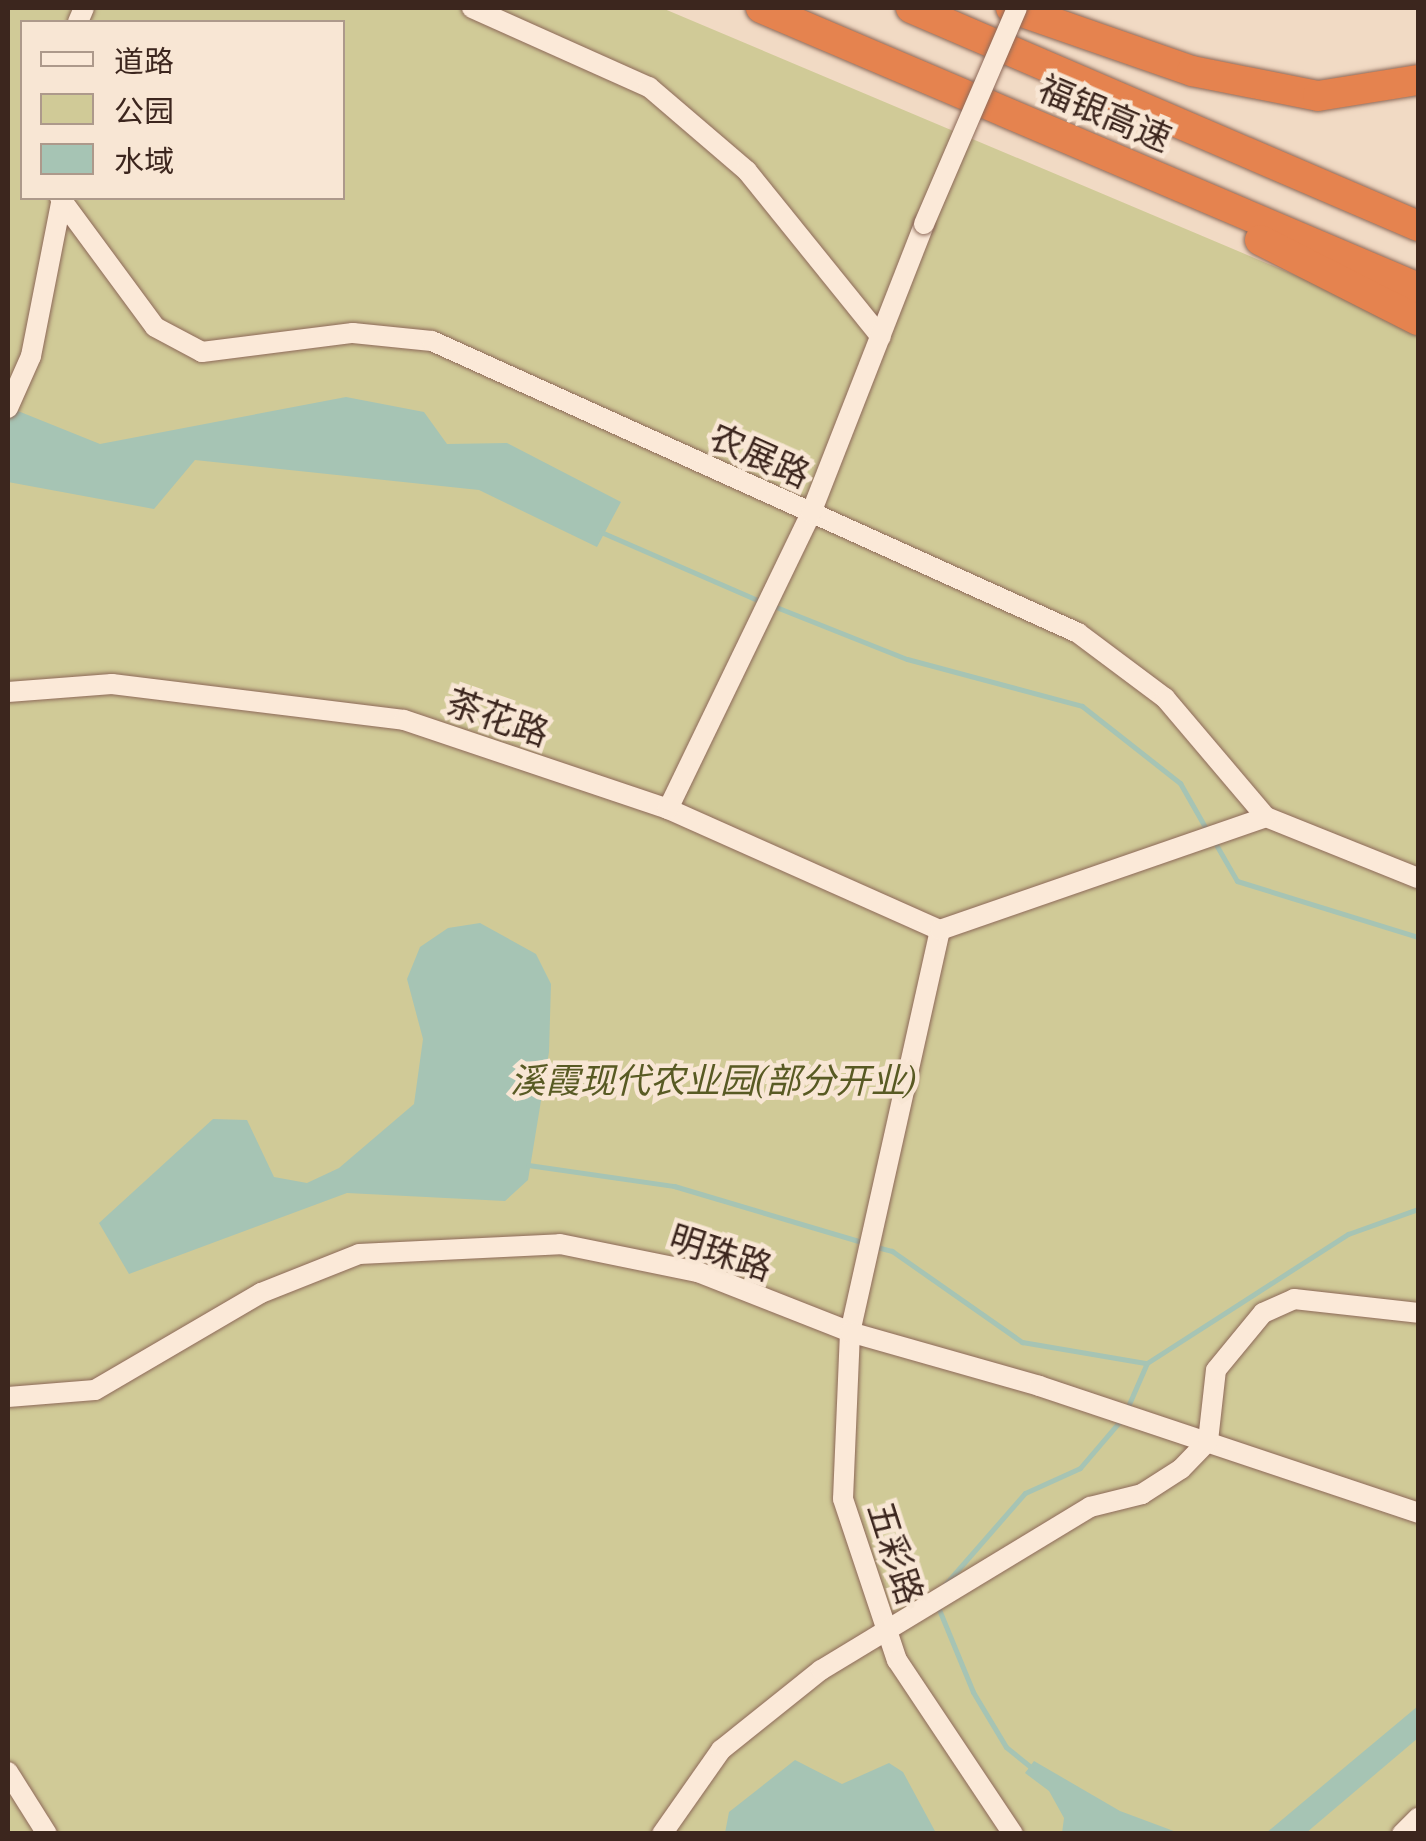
<!DOCTYPE html>
<html>
<head>
<meta charset="utf-8">
<style>
	body { margin:0 }
	#map { position:relative; width:1426px; height:1841px; overflow:hidden; background:#f1dac4; font-family:"IBM Plex Serif","Noto Sans SC",serif }
	div>[style] { position:absolute }
	[style*='--x'] { left:calc(var(--x)*1px); top:calc(var(--y)*1px); width:calc(var(--w)*1px); rotate:calc(var(--a)*1deg) }
	.green>* { inset:0; background:#d0ca97 }
	.water>* { inset:0; background:#a6c4b4 }
	.stream>* { height:5px; margin:-2.5px; padding:0 2.5px; transform-origin:2.5px; border-radius:2.5px; background:#a6c4b4 }
	.roads { filter:drop-shadow(0 0 2px #8d6959) drop-shadow(0 0 2px #8d6959) }
	.minor>* { height:20px; margin:-10px; padding:0 10px; transform-origin:10px; border-radius:10px; background:#fbe9d8 }
	.highway>* { height:30px; margin:-15px; padding:0 15px; transform-origin:15px; border-radius:15px; background:#e5834f }
	.bridges { filter:drop-shadow(0 0 2px #8d6959) drop-shadow(0 0 2px #8d6959) }
	.minor-bridge>* { height:20px; margin:-10px; padding:0 10px; transform-origin:10px; border-radius:10px; background:#fbe9d8 }
	span { translate:-50% -50%; white-space:nowrap; text-align:center; line-height:1.15; -webkit-text-stroke:9px #f8e6d4; paint-order:stroke }
	.street-label { font-size:35px; color:#3c261e }
	.park-label { font-size:35px; color:#585a23; font-style:italic }
	.frame { position:absolute; inset:0; border:10px solid #3c261e; pointer-events:none }
	.legend { position:absolute; left:20px; top:20px; width:325px; height:180px; box-sizing:border-box; background:#f8e6d4; border:2px solid #ad998b; margin:0; padding:12px 18px; list-style:none; font-size:30px; color:#3c261e }
	.legend li { display:flex; align-items:center; gap:20px; height:50px }
	.legend b { width:50px; border:2px solid #ad998b }
</style>
</head>
<body>
<div id="map">
	<div class="green">
		<i style="clip-path:polygon(evenodd,8px 8px,662px 8px,1418px 327px,1418px 1833px,8px 1834px,8px 8px,22px 22px,342px 22px,342px 198px,22px 198px,22px 22px)"></i>
	</div>
	<div class="water">
		<i style="clip-path:polygon(346px 397px,424px 412px,447px 444px,507px 443px,621px 502px,597px 547px,479px 490px,195px 460px,154px 509px,8px 482px,8px 407px,100px 444px)"></i>
		<i style="clip-path:polygon(480px 923px,536px 954px,551px 984px,549px 1052px,528px 1180px,505px 1201px,347px 1193px,129px 1274px,99px 1223px,213px 1119px,247px 1120px,274px 1177px,307px 1183px,339px 1168px,414px 1104px,423px 1039px,407px 979px,420px 947px,448px 928px)"></i>
		<i style="clip-path:polygon(1418px 1706px,1418px 1738px,1306px 1833px,1266px 1833px)"></i>
		<i style="clip-path:polygon(795px 1760px,842px 1784px,889px 1763px,903px 1772px,936px 1833px,725px 1833px,729px 1812px)"></i>
		<i style="clip-path:polygon(1034px 1761px,1120px 1811px,1179px 1833px,1062px 1833px,1064px 1818px,1049px 1791px,1025px 1773px)"></i>
	</div>
	<div class="stream">
		<i style="--x:601;--y:532;--w:173;--a:23.5"></i>
		<i style="--x:771;--y:605;--w:146;--a:21.7"></i>
		<i style="--x:907;--y:659;--w:181;--a:15"></i>
		<i style="--x:1082;--y:706;--w:125;--a:38.2"></i>
		<i style="--x:1180;--y:783;--w:56;--a:60.3"></i>
		<i style="--x:1214;--y:841;--w:46;--a:60.1"></i>
		<i style="--x:1237;--y:881;--w:189;--a:17.2"></i>
		<i style="--x:528;--y:1165;--w:148;--a:8.2"></i>
		<i style="--x:674;--y:1186;--w:196;--a:16.6"></i>
		<i style="--x:873;--y:1246;--w:20;--a:15"></i>
		<i style="--x:892;--y:1251;--w:159;--a:35"></i>
		<i style="--x:1022;--y:1342;--w:125;--a:9.7"></i>
		<i style="--x:1126;--y:1411;--w:52;--a:-66.4"></i>
		<i style="--x:1147;--y:1363;--w:239;--a:-32.7"></i>
		<i style="--x:1348;--y:1234;--w:74;--a:-19.7"></i>
		<i style="--x:942;--y:1588;--w:126;--a:-48.9"></i>
		<i style="--x:1025;--y:1493;--w:60;--a:-24.4"></i>
		<i style="--x:1080;--y:1468;--w:62;--a:-49.6"></i>
		<i style="--x:938;--y:1607;--w:92;--a:67.6"></i>
		<i style="--x:973;--y:1692;--w:64;--a:59"></i>
		<i style="--x:1006;--y:1747;--w:33;--a:39"></i>
	</div>
	<div class="roads">
		<div class="minor">
			<i style="--x:472;--y:8;--w:194;--a:24.1"></i>
			<i style="--x:649;--y:87;--w:129;--a:40.6"></i>
			<i style="--x:747;--y:171;--w:213;--a:51.1"></i>
			<i style="--x:78;--y:22;--w:15;--a:-67"></i>
			<i style="--x:60;--y:198;--w:160;--a:53.6"></i>
			<i style="--x:155;--y:327;--w:53;--a:28"></i>
			<i style="--x:202;--y:352;--w:152;--a:-7.2"></i>
			<i style="--x:353;--y:333;--w:79;--a:5.8"></i>
			<i style="--x:432;--y:341;--w:709;--a:24.32"></i>
			<i style="--x:1078;--y:633;--w:109;--a:36.8"></i>
			<i style="--x:1165;--y:698;--w:156;--a:49.7"></i>
			<i style="--x:1266;--y:817;--w:164;--a:21.9"></i>
			<i style="--x:8;--y:408;--w:57;--a:-66.1"></i>
			<i style="--x:31;--y:356;--w:156;--a:-78.9"></i>
			<i style="--x:8;--y:692;--w:104;--a:-4.4"></i>
			<i style="--x:112;--y:684;--w:294;--a:7"></i>
			<i style="--x:404;--y:720;--w:279;--a:18.6"></i>
			<i style="--x:668;--y:809;--w:298;--a:24"></i>
			<i style="--x:668;--y:809;--w:329;--a:-64.2"></i>
			<i style="--x:811;--y:513;--w:310;--a:-68.6"></i>
			<i style="--x:940;--y:930;--w:412;--a:102.6"></i>
			<i style="--x:850;--y:1332;--w:167;--a:92.4"></i>
			<i style="--x:843;--y:1499;--w:170;--a:71.5"></i>
			<i style="--x:897;--y:1660;--w:209;--a:56.3"></i>
			<i style="--x:940;--y:930;--w:345;--a:-19.1"></i>
			<i style="--x:8;--y:1397;--w:87;--a:-4.6"></i>
			<i style="--x:95;--y:1390;--w:192;--a:-30.3"></i>
			<i style="--x:261;--y:1293;--w:105;--a:-21.7"></i>
			<i style="--x:359;--y:1254;--w:201;--a:-2.8"></i>
			<i style="--x:560;--y:1244;--w:141;--a:11.5"></i>
			<i style="--x:698;--y:1272;--w:163;--a:21.5"></i>
			<i style="--x:850;--y:1332;--w:197;--a:15.9"></i>
			<i style="--x:1039;--y:1386;--w:400;--a:18.5"></i>
			<i style="--x:8;--y:1772;--w:73;--a:57.8"></i>
			<i style="--x:662;--y:1834;--w:103;--a:-54.9"></i>
			<i style="--x:721;--y:1750;--w:128;--a:-38.7"></i>
			<i style="--x:821;--y:1670;--w:315;--a:-31.2"></i>
			<i style="--x:1090;--y:1507;--w:54;--a:-14"></i>
			<i style="--x:1142;--y:1494;--w:46;--a:-32.7"></i>
			<i style="--x:1181;--y:1469;--w:39;--a:-46"></i>
			<i style="--x:1208;--y:1441;--w:71;--a:-83.6"></i>
			<i style="--x:1216;--y:1370;--w:74;--a:-50.5"></i>
			<i style="--x:1263;--y:1313;--w:34;--a:-24"></i>
			<i style="--x:1294;--y:1299;--w:125;--a:6.4"></i>
			<i style="--x:1402;--y:1834;--w:23;--a:-45"></i>
		</div>
		<div class="highway">
			<i style="--x:761;--y:8;--w:714;--a:23.08"></i>
			<i style="--x:911;--y:8;--w:552;--a:23.27"></i>
			<i style="--x:1011;--y:8;--w:192;--a:19.2"></i>
			<i style="--x:1192;--y:71;--w:128;--a:11.2"></i>
			<i style="--x:1318;--y:96;--w:101;--a:-9.1"></i>
			<i style="--x:1260;--y:240;--w:177;--a:26.9"></i>
		</div>
	</div>
	<div class="bridges">
		<div class="minor-bridge">
			<i style="--x:924;--y:224;--w:235;--a:-66.7"></i>
		</div>
	</div>
	<div class="street-label">
		<span style="left:1105px;top:113px;rotate:23deg">福银高速</span>
		<span style="left:760px;top:455px;rotate:24deg">农展路</span>
		<span style="left:498px;top:717px;rotate:19deg">茶花路</span>
		<span style="left:721px;top:1252px;rotate:18deg">明珠路</span>
		<span style="left:896px;top:1553px;rotate:72deg">五彩路</span>
	</div>
	<div class="park-label">
		<span style="left:713px;top:1080px">溪霞现代农业园(部分开业)</span>
	</div>
	<div class="frame"></div>
	<ul class="legend">
	<li><b style="height:12px;background:#fbe9d8"></b>道路</li>
	<li><b style="height:28px;background:#d0ca97"></b>公园</li>
	<li><b style="height:28px;background:#a6c4b4"></b>水域</li>
	</ul>
</div>
</body>
</html>
